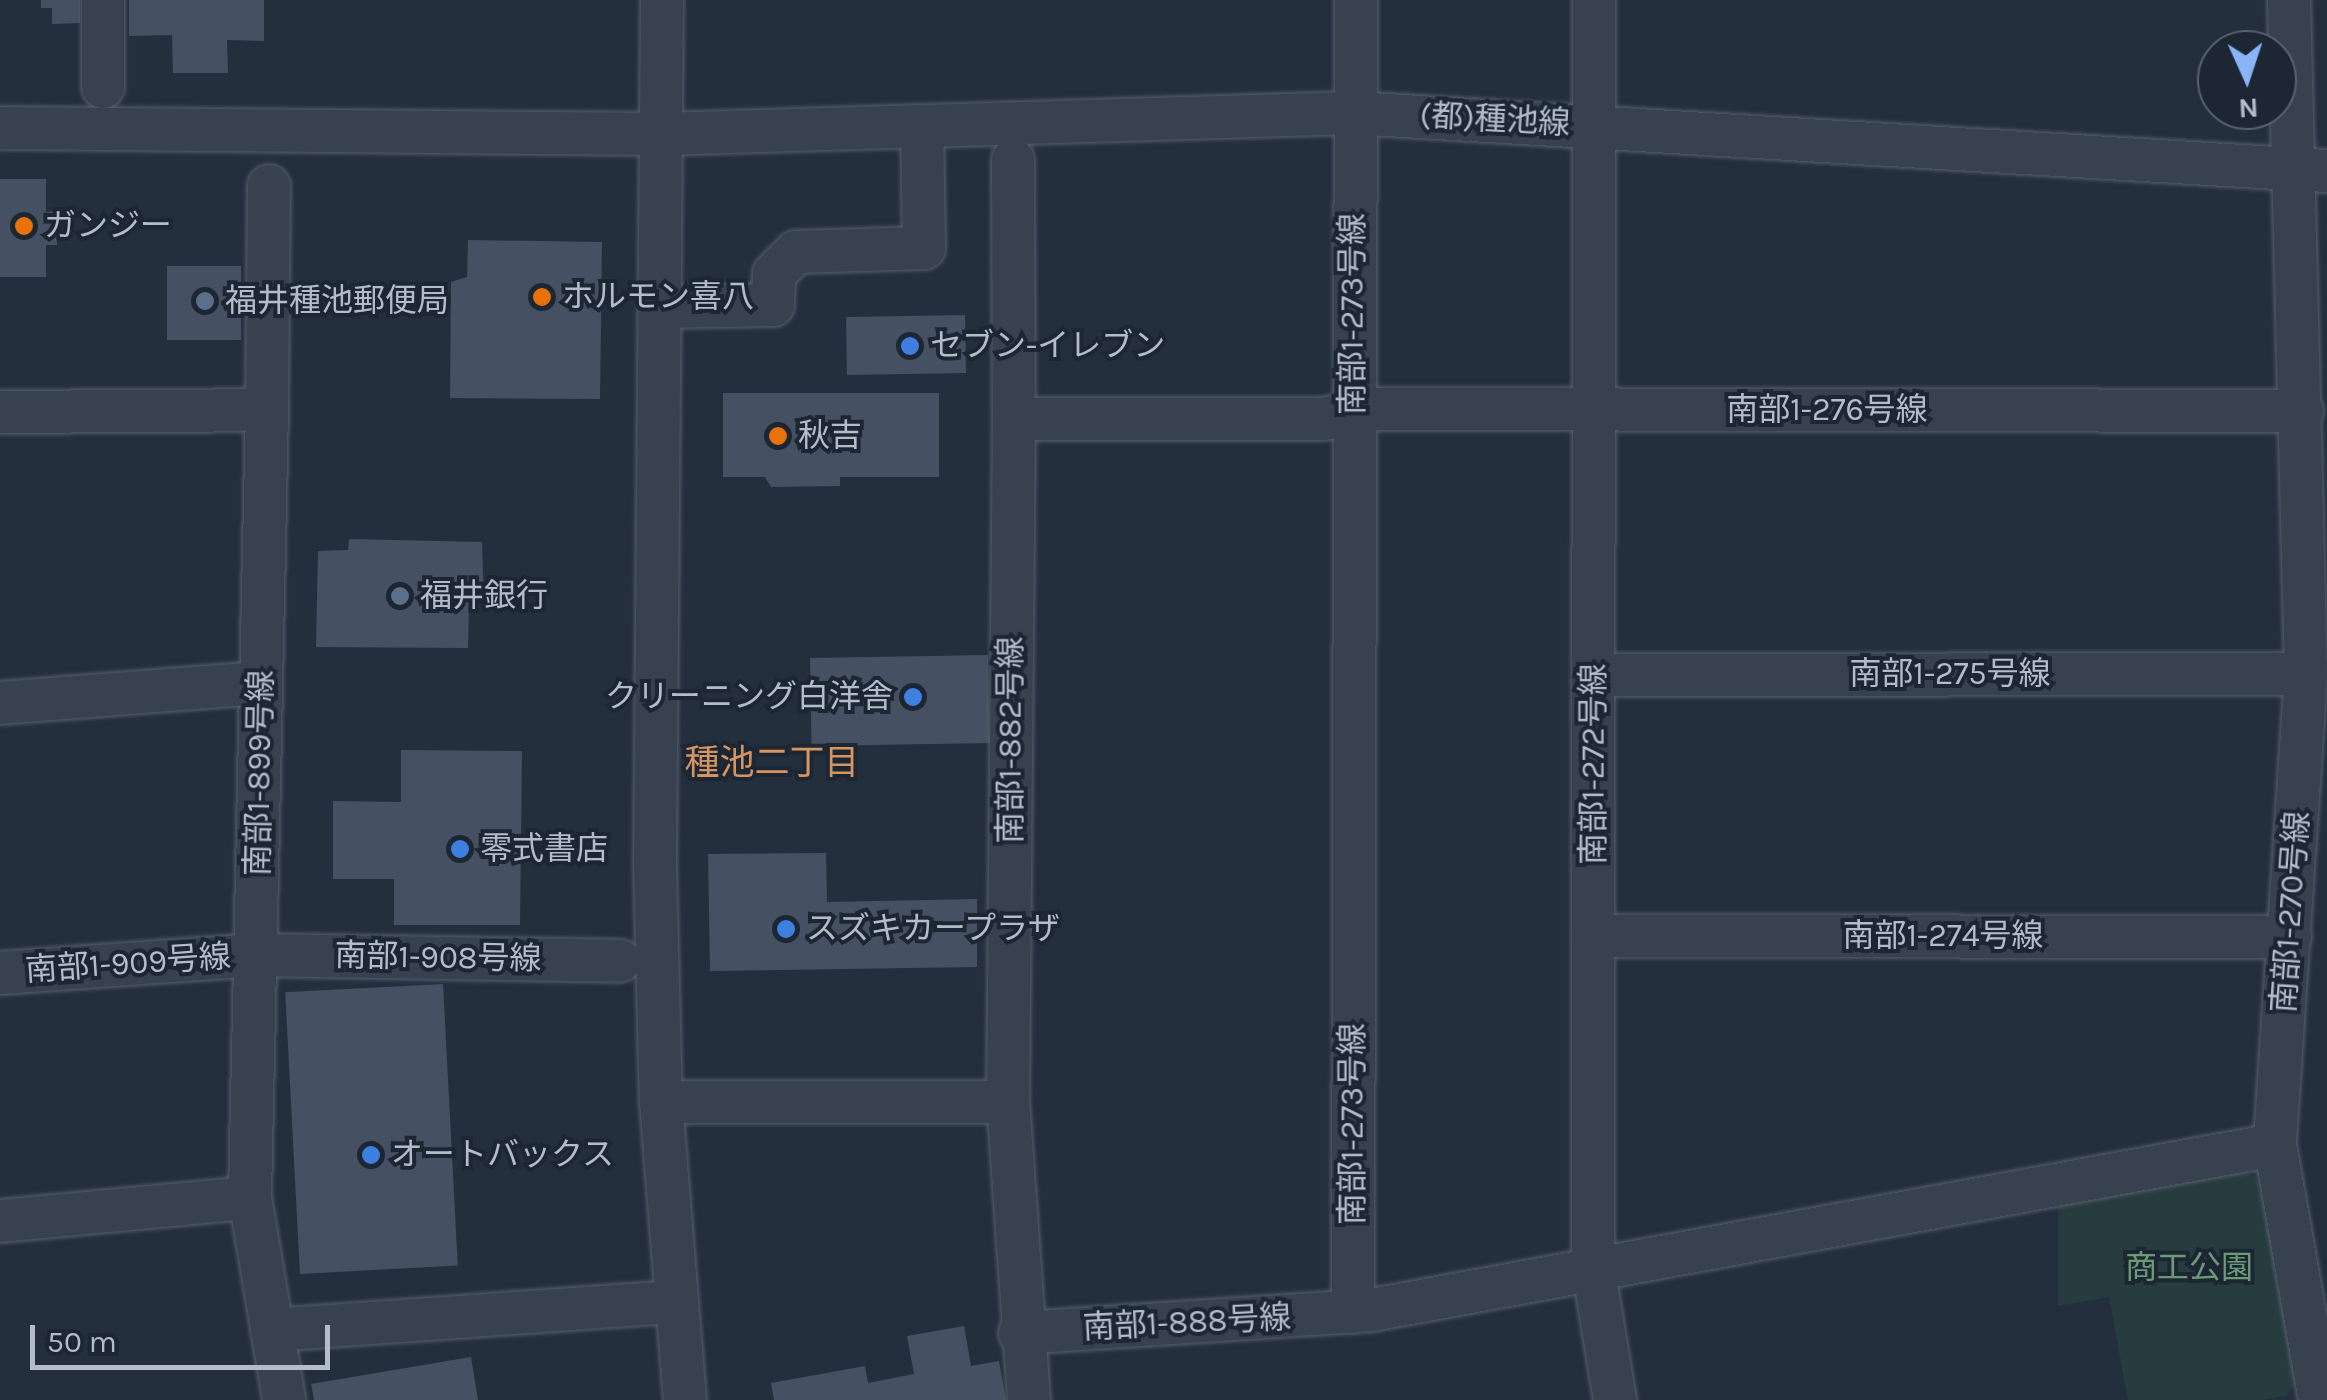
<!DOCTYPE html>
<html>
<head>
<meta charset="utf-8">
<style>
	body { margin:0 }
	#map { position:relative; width:2327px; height:1400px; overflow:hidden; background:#242f3e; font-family:Karla,"Noto Sans JP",sans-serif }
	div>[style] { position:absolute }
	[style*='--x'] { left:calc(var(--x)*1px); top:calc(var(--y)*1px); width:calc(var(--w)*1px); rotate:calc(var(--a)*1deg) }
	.green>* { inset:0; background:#263c3f }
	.building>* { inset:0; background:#455162; transform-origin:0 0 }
	.roads { filter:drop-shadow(0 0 2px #565f6c) drop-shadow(0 0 2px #565f6c) }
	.minor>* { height:42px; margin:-21px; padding:0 21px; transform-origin:21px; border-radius:21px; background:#38414e }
	.dots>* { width:28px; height:28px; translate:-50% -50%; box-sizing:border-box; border:5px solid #1d2633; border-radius:50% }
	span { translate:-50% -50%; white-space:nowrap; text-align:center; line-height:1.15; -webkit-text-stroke:8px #1d2633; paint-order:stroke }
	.street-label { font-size:32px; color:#b4bcc9 }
	.poi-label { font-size:32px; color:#b4bcc9 }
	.left { translate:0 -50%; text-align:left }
	.right { translate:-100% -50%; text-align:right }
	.park-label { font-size:32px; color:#6b9a76 }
	.neighbourhood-label { font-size:35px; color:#d59563 }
	.north { position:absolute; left:2197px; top:30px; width:100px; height:100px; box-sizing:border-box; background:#1d2633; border:2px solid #59626f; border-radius:50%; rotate:177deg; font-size:28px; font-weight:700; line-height:40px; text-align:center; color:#b4bcc9 }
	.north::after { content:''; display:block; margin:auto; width:35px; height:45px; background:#8ab4f8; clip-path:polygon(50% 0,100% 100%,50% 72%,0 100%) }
	.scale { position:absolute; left:30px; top:1325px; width:300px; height:45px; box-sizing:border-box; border:5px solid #b4bcc9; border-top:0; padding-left:12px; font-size:30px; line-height:35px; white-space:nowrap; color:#b4bcc9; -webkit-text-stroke:8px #1d2633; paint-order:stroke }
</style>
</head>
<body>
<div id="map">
	<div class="green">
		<i style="clip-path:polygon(2247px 1172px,2260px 1180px,2296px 1382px,2286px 1396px,2261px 1400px,2128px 1400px,2109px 1297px,2058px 1306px,2058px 1202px)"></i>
	</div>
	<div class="building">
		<i style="clip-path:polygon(41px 0,80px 0,80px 23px,52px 24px,52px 8px,41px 8px)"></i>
		<i style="clip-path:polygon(129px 0,264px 0,264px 41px,227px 40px,228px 73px,173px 73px,172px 35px,129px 36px)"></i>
		<i style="clip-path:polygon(0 179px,46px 179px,46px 212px,57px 211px,57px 245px,46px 245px,46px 277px,0 277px)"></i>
		<i style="clip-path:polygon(468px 240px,602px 242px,600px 399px,450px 398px,451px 282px,467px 277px)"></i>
		<i style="left:167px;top:266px;width:74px;height:74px"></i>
		<i style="left:965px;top:315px;width:58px;height:119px;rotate:89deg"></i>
		<i style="clip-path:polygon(723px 393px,939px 393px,939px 477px,840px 477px,840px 486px,771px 487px,765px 477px,723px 477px)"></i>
		<i style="clip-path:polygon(349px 539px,482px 542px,484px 601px,469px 603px,468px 648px,316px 647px,318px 551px,348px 550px)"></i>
		<i style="left:988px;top:655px;width:88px;height:178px;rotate:89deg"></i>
		<i style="clip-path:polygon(401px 750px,522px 751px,520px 925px,394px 925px,394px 879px,333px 879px,333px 801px,401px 802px)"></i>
		<i style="clip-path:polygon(826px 853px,827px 902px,977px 899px,977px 967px,710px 971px,708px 854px)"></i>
		<i style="left:443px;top:984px;width:282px;height:158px;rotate:87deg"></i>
		<i style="clip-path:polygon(964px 1326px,971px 1366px,999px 1361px,1006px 1400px,774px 1400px,771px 1383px,865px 1366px,868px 1383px,914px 1374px,907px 1336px)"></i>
		<i style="clip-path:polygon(471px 1357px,478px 1400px,314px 1400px,311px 1384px)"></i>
	</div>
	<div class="roads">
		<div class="minor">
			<i style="--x:662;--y:0;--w:863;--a:90.46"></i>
			<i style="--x:655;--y:863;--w:239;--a:88.6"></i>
			<i style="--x:661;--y:1102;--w:299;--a:85.4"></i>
			<i style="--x:1594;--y:0;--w:1267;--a:90.05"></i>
			<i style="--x:1593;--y:1267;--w:135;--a:80.6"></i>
			<i style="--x:2289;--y:0;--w:674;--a:88.56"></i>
			<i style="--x:2306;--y:674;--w:472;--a:93.8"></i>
			<i style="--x:2275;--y:1145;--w:259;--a:80"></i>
			<i style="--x:103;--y:87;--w:87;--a:-90"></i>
			<i style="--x:0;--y:128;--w:662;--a:0.52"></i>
			<i style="--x:662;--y:134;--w:691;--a:-1.74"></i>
			<i style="--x:1353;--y:113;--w:976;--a:3.41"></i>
			<i style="--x:1013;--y:160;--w:259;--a:89.8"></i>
			<i style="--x:660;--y:307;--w:113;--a:-1"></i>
			<i style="--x:773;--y:305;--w:31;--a:-88"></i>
			<i style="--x:774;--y:274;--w:31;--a:-45"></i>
			<i style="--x:796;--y:252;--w:128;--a:-1.8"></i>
			<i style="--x:924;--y:248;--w:122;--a:-90.9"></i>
			<i style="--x:267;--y:410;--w:224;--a:-89.5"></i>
			<i style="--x:0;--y:412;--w:267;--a:-0.4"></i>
			<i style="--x:267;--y:410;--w:788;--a:91.24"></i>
			<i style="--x:250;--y:1198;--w:205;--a:80.4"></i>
			<i style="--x:1594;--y:675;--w:712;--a:-0.08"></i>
			<i style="--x:0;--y:703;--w:262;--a:-4.4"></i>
			<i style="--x:1595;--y:936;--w:695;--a:0.08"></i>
			<i style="--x:0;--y:973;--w:257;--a:-4"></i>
			<i style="--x:256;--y:955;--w:364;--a:0.9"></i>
			<i style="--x:661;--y:1102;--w:347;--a:0"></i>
			<i style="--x:0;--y:1221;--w:251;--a:-5.3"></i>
			<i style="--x:1353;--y:1312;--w:1312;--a:-89.87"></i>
			<i style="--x:272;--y:1330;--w:403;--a:-4"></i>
			<i style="--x:1020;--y:1333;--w:353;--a:-3.7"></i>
			<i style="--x:1372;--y:1310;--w:918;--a:-10.36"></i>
			<i style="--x:1029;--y:1400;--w:299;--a:-94"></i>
			<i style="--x:1008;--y:1102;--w:683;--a:-89.5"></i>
			<i style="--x:1014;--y:419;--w:308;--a:0"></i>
			<i style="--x:1322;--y:419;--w:56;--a:-10.3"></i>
			<i style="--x:1377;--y:409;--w:925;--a:0.12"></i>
		</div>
	</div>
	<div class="dots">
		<i style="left:24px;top:226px;background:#e8710a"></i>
		<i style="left:542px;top:297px;background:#e8710a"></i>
		<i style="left:205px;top:301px;background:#5c6f8a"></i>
		<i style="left:910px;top:346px;background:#3f7fe0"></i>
		<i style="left:778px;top:436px;background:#e8710a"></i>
		<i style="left:400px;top:596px;background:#5c6f8a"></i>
		<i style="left:913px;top:697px;background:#3f7fe0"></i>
		<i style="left:460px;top:849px;background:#3f7fe0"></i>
		<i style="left:786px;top:929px;background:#3f7fe0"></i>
		<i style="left:371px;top:1155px;background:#3f7fe0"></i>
	</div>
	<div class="street-label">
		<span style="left:1495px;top:120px;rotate:3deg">(都)種池線</span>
		<span style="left:1353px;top:314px;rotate:-90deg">南部1-273号線</span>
		<span style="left:1827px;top:410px">南部1-276号線</span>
		<span style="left:1950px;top:674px">南部1-275号線</span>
		<span style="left:1011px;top:740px;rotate:-90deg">南部1-882号線</span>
		<span style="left:1594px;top:764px;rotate:-90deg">南部1-272号線</span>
		<span style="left:260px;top:773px;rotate:-89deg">南部1-899号線</span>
		<span style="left:2291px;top:912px;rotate:-86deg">南部1-270号線</span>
		<span style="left:1943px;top:936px">南部1-274号線</span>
		<span style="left:438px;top:958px;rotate:1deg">南部1-908号線</span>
		<span style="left:128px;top:964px;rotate:-4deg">南部1-909号線</span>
		<span style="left:1353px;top:1124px;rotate:-90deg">南部1-273号線</span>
		<span style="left:1187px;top:1323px;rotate:-3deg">南部1-888号線</span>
	</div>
	<div class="poi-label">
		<span class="left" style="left:44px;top:226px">ガンジー</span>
		<span class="left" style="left:562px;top:297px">ホルモン喜八</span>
		<span class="left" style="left:225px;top:301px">福井種池郵便局</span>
		<span class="left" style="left:930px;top:346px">セブン-イレブン</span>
		<span class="left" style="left:798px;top:436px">秋吉</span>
		<span class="left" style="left:420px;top:596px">福井銀行</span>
		<span class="right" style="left:893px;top:697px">クリーニング白洋舎</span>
		<span class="left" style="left:480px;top:849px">零式書店</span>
		<span class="left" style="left:806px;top:929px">スズキカープラザ</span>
		<span class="left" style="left:391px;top:1155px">オートバックス</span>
	</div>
	<div class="park-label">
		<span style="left:2189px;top:1268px">商工公園</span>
	</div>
	<div class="neighbourhood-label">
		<span style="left:772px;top:763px">種池二丁目</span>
	</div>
	<div class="north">N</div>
	<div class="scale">50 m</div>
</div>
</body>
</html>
